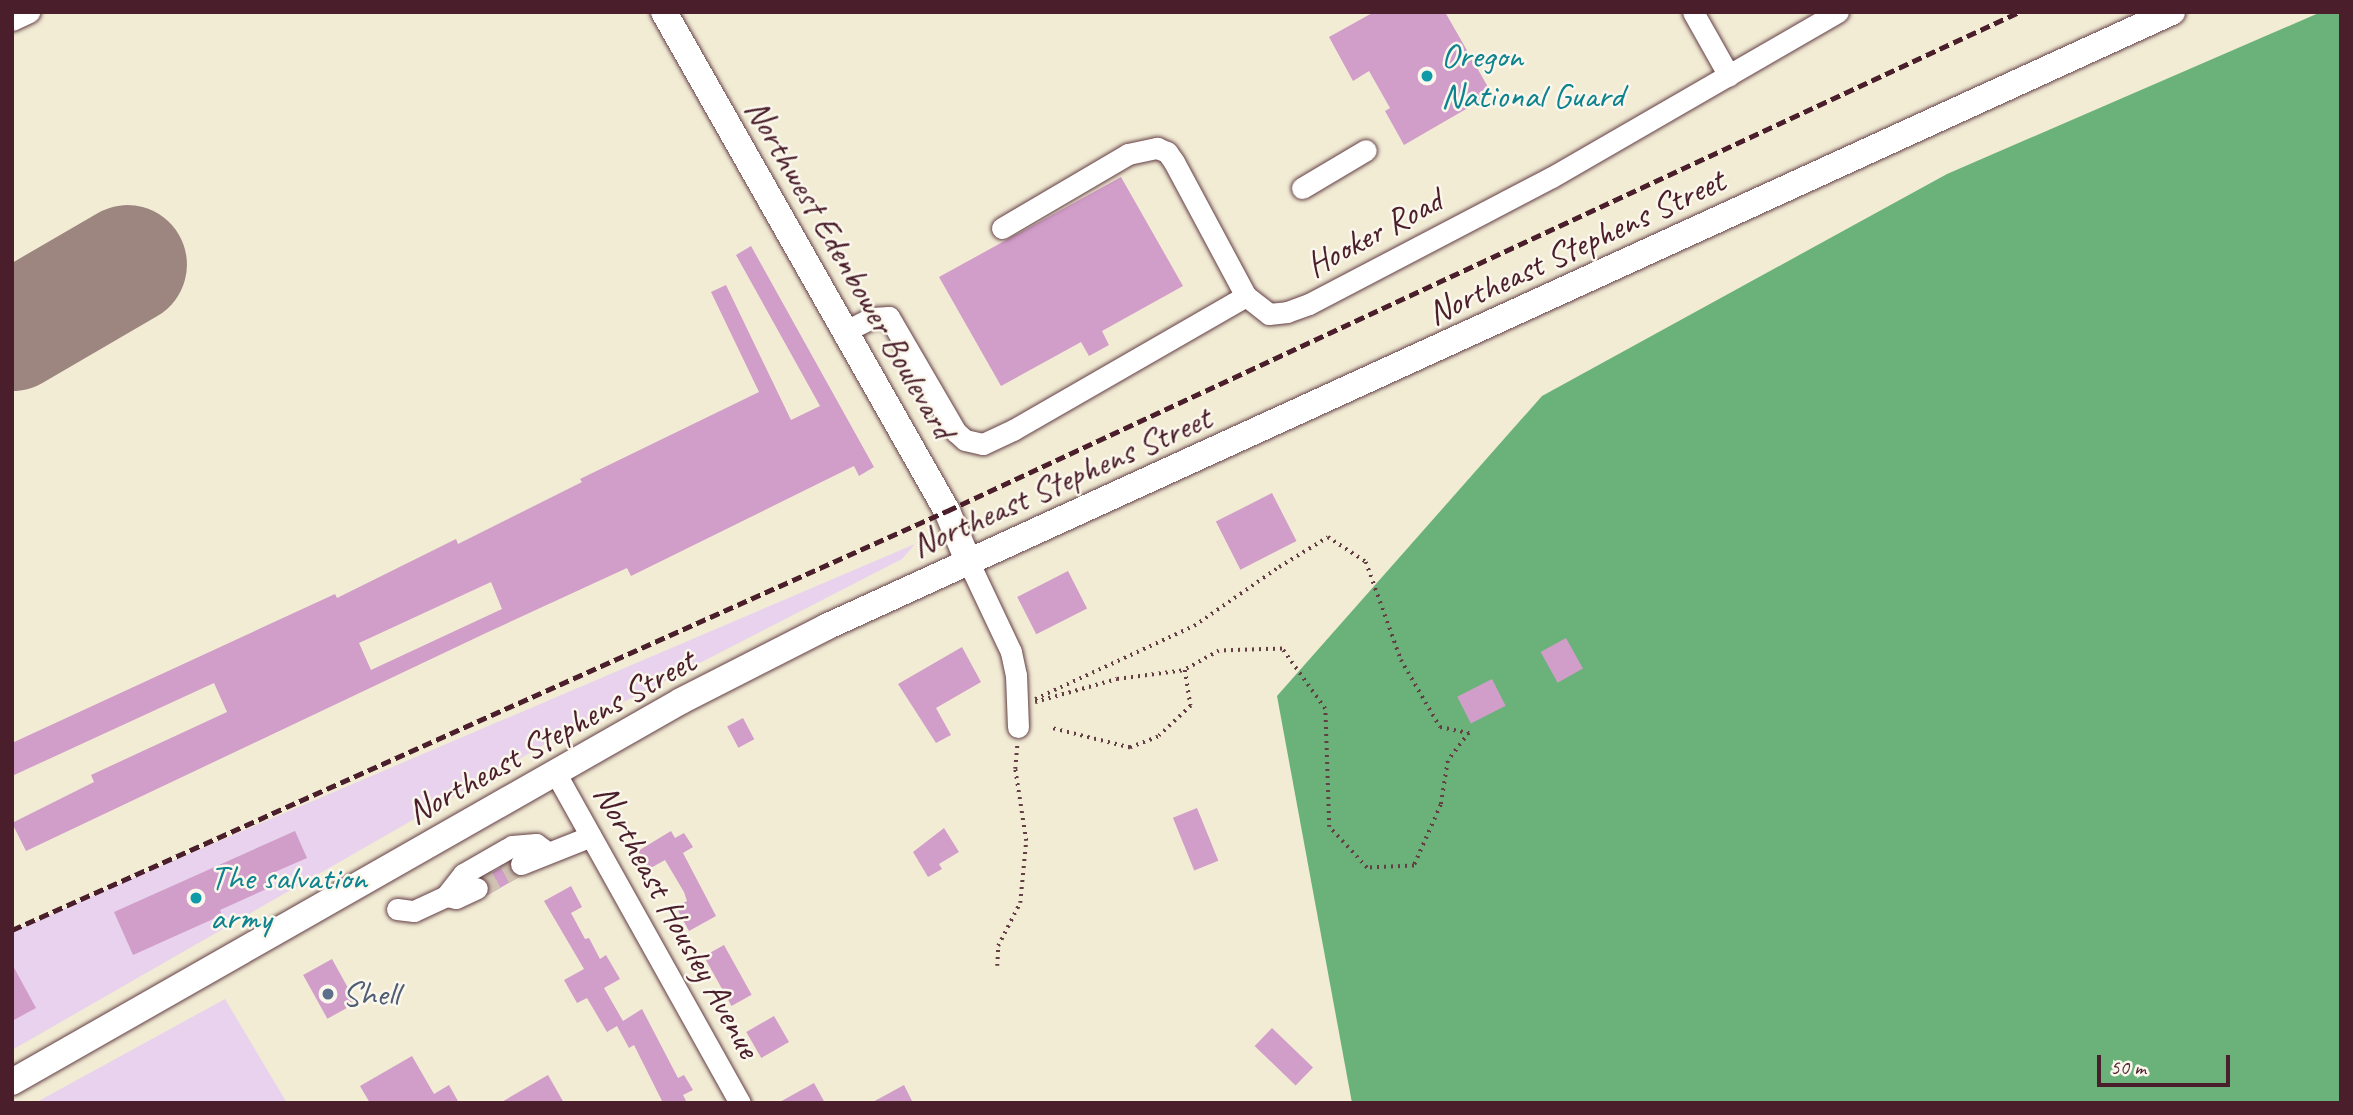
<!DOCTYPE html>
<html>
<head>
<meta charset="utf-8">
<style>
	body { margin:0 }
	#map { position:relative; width:2353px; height:1115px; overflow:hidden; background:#f2ecd5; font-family:Caveat,sans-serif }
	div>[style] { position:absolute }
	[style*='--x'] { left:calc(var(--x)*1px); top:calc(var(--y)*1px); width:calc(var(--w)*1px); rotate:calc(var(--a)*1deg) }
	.built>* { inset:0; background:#e8d2ee }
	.forest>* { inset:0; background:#6ab279 }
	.runway>* { height:119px; margin:-59.5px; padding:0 59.5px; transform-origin:59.5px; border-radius:59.5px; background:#9e8680 }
	.building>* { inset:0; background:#d19dc9; transform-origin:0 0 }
	.minor-tunnel>* { height:21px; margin-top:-10.5px; transform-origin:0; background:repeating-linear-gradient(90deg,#d0c3b3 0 21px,transparent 0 31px) }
	.path>* { height:3.5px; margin-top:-1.75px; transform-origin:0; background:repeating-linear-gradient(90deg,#633e44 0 2px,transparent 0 7px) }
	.roads { filter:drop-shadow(0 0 2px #633e44) drop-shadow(0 0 2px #633e44) }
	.minor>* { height:21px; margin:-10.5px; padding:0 10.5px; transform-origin:10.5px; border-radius:10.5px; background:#fff }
	.major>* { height:26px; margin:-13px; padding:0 13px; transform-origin:13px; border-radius:13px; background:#fff }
	.rail>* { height:5px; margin-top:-2.5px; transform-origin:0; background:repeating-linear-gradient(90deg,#4a1f2b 0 10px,transparent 0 15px) }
	.dots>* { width:19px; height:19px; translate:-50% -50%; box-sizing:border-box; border:4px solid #fbf7ec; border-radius:50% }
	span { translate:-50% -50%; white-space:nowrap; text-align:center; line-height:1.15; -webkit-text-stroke:5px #fbf7ec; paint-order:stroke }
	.culture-label { font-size:35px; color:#0d838f }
	.left { translate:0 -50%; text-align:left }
	.street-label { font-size:35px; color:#4a1f2b }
	.service-label { font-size:35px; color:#4e5e75 }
	.frame { position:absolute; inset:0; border:14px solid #4a1f2b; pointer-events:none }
	.scale { position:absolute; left:2097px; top:1055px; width:133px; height:32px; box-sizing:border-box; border:4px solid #4a1f2b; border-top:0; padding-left:9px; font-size:21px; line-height:24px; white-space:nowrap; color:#4a1f2b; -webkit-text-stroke:5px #fbf7ec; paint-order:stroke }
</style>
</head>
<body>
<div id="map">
	<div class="built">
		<i style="clip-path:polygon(915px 544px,902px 559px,573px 728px,12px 1050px,12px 932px,144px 873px)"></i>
		<i style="clip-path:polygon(225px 999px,287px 1103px,35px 1103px)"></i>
	</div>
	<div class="forest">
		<i style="clip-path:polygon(2321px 12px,2341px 12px,2341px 1103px,1352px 1103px,1277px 696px,1542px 396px,1947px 174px)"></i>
	</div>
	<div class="runway">
		<i style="--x:12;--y:331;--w:133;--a:-30.2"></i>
	</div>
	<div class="building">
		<i style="clip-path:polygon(1374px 12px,1445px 12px,1492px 94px,1404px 145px,1385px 111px,1390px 108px,1369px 71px,1353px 81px,1329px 37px)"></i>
		<i style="clip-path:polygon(1121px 177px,1183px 286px,1102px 331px,1109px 345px,1089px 356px,1081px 342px,1001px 386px,939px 277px)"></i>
		<i style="clip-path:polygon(evenodd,751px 246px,874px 467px,859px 476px,854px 466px,631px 576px,627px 568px,486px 633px,26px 851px,12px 823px,94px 782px,91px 775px,227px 712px,214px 683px,12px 776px,12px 743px,335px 594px,337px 598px,456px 539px,458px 544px,582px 482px,580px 479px,759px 392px,711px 292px,726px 285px,791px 420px,820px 406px,736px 255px,751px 246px,491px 582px,502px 609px,371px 670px,359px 643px,491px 582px)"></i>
		<i style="left:1272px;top:493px;width:54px;height:63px;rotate:63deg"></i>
		<i style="left:1068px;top:571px;width:42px;height:57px;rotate:63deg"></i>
		<i style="left:1566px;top:638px;width:35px;height:29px;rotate:61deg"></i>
		<i style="clip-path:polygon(962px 647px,981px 682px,936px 708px,951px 735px,936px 743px,898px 684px)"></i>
		<i style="left:1492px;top:679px;width:30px;height:39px;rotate:63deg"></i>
		<i style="left:743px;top:718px;width:24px;height:18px;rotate:62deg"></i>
		<i style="left:1197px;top:808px;width:57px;height:26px;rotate:68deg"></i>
		<i style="clip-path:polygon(944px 828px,959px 852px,939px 864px,942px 869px,928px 877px,913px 852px)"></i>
		<i style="clip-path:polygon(295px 831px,307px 858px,268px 875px,273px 886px,220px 910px,222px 915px,133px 955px,114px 912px)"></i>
		<i style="clip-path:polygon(671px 831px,675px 838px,684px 833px,693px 847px,683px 853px,716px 916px,689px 931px,676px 907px,687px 901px,684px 892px,665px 860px,649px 869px,638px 851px)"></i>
		<i style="clip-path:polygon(508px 863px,512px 874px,519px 877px,488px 895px,489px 883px,484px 877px)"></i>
		<i style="clip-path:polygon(571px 886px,582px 907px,571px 913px,585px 939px,589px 938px,600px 959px,606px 955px,620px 979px,604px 988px,623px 1021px,642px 1009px,678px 1078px,684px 1075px,693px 1090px,683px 1095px,687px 1103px,663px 1103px,634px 1045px,629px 1048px,617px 1026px,607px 1032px,587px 998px,577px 1003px,564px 980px,584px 969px,544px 901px)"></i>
		<i style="left:724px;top:945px;width:57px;height:23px;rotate:61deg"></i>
		<i style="left:332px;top:959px;width:50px;height:33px;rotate:61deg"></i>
		<i style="clip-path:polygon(12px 964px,36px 1008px,12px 1021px)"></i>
		<i style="left:774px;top:1016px;width:30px;height:32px;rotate:60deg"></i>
		<i style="left:1272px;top:1028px;width:57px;height:25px;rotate:44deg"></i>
		<i style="clip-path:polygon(412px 1056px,434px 1094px,449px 1085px,459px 1103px,370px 1103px,360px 1086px)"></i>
		<i style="clip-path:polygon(548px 1075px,564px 1103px,500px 1103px)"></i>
		<i style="clip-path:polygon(814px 1083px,825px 1103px,778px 1103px)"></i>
		<i style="clip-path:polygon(904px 1085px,913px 1103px,871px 1103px)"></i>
	</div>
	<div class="minor-tunnel">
		<i style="--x:477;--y:888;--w:50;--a:-28.6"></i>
	</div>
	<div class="path">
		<i style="--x:1035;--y:699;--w:175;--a:-24.7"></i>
		<i style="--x:1194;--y:626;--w:103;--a:-34.8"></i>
		<i style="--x:1279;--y:567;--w:57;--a:-31.5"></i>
		<i style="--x:1328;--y:537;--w:45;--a:33.3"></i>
		<i style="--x:1366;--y:562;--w:104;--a:70.3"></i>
		<i style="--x:1401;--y:660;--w:78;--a:59.8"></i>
		<i style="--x:1440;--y:727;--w:30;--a:12"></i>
		<i style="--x:1469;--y:733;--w:35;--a:127"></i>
		<i style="--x:1448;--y:761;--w:45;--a:99"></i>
		<i style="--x:1441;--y:805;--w:67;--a:113.9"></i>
		<i style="--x:1414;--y:866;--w:47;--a:177.6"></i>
		<i style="--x:1367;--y:868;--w:56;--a:-132.8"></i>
		<i style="--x:1329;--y:827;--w:118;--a:-91.9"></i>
		<i style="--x:1325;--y:709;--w:74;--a:-125.6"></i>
		<i style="--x:1282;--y:649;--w:63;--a:178.2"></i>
		<i style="--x:1219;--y:651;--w:39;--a:151"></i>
		<i style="--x:1035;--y:702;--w:85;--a:-15.7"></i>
		<i style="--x:1117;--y:679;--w:69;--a:-7.5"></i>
		<i style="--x:1185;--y:670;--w:36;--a:81"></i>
		<i style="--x:1191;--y:706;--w:45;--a:136.8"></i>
		<i style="--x:1158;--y:737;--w:30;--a:159"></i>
		<i style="--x:1130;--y:748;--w:82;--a:-166"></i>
		<i style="--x:997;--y:966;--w:20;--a:-87"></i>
		<i style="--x:998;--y:946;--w:48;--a:-62.9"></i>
		<i style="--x:1020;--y:903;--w:62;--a:-84.5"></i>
		<i style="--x:1026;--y:841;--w:73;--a:-98.7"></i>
		<i style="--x:1015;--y:769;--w:25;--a:-85"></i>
	</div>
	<div class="roads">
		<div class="minor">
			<i style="--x:1693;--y:12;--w:73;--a:60.6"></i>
			<i style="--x:12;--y:20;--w:19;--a:-25"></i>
			<i style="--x:1302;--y:188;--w:74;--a:-30.7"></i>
			<i style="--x:1002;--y:228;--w:146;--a:-30.4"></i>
			<i style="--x:1128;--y:154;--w:30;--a:-12"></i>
			<i style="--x:1157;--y:148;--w:11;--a:22"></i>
			<i style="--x:1167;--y:152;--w:12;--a:55"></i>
			<i style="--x:1174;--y:162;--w:152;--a:61.8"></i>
			<i style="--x:1246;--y:296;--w:29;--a:38"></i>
			<i style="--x:1269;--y:314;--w:18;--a:-6"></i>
			<i style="--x:1287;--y:312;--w:23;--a:-20"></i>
			<i style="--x:1309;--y:304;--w:274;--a:-27.6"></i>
			<i style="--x:1552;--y:177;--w:330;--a:-30"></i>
			<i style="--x:844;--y:332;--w:31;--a:-27"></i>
			<i style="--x:872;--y:318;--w:17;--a:-3"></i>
			<i style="--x:889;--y:317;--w:133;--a:59.8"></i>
			<i style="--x:956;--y:432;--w:12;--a:42"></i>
			<i style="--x:965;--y:440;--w:18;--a:13"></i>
			<i style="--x:983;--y:444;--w:33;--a:-25"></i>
			<i style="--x:1013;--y:430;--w:269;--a:-29.9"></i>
			<i style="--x:969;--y:563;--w:98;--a:64.7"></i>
			<i style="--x:1011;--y:652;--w:24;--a:78"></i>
			<i style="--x:1016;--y:675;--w:52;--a:87.8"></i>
			<i style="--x:555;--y:772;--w:379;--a:60.8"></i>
			<i style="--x:521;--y:864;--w:75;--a:-21.8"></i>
			<i style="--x:446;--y:896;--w:28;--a:-52"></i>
			<i style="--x:463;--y:874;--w:56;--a:-29.7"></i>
			<i style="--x:512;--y:846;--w:24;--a:-5"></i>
			<i style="--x:536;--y:844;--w:14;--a:36"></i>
			<i style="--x:397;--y:909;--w:17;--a:7"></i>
			<i style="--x:414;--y:911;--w:35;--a:-25"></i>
			<i style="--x:446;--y:896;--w:10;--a:11"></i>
			<i style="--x:456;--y:898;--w:23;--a:-25"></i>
		</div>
		<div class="major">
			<i style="--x:664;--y:12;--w:574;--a:60.44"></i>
			<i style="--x:947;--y:511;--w:56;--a:67.1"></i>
			<i style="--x:12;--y:1082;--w:770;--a:-29.66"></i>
			<i style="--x:681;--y:701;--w:163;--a:-27"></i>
			<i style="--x:826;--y:627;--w:1480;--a:-24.56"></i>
		</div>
	</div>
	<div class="rail">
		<i style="--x:12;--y:930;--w:1025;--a:-24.14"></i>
		<i style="--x:947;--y:511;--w:1182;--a:-24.96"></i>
	</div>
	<div class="dots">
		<i style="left:1427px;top:76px;background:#0f9aa8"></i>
		<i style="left:196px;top:898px;background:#0f9aa8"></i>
		<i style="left:328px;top:994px;background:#5c6f8a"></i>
	</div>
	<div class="culture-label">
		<span class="left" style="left:1441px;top:76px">Oregon<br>National Guard</span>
		<span class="left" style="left:210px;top:898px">The salvation<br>army</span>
	</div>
	<div class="street-label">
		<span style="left:1374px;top:233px;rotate:-28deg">Hooker Road</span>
		<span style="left:1576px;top:247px;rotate:-25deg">Northeast Stephens Street</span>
		<span style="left:850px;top:269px;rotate:60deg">Northwest Edenbower Boulevard</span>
		<span style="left:1061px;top:482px;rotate:-24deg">Northeast Stephens Street</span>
		<span style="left:551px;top:737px;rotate:-29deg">Northeast Stephens Street</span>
		<span style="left:677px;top:921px;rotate:61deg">Northeast Housley Avenue</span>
	</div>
	<div class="service-label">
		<span class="left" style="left:342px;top:994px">Shell</span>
	</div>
	<div class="frame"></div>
	<div class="scale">50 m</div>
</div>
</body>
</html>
